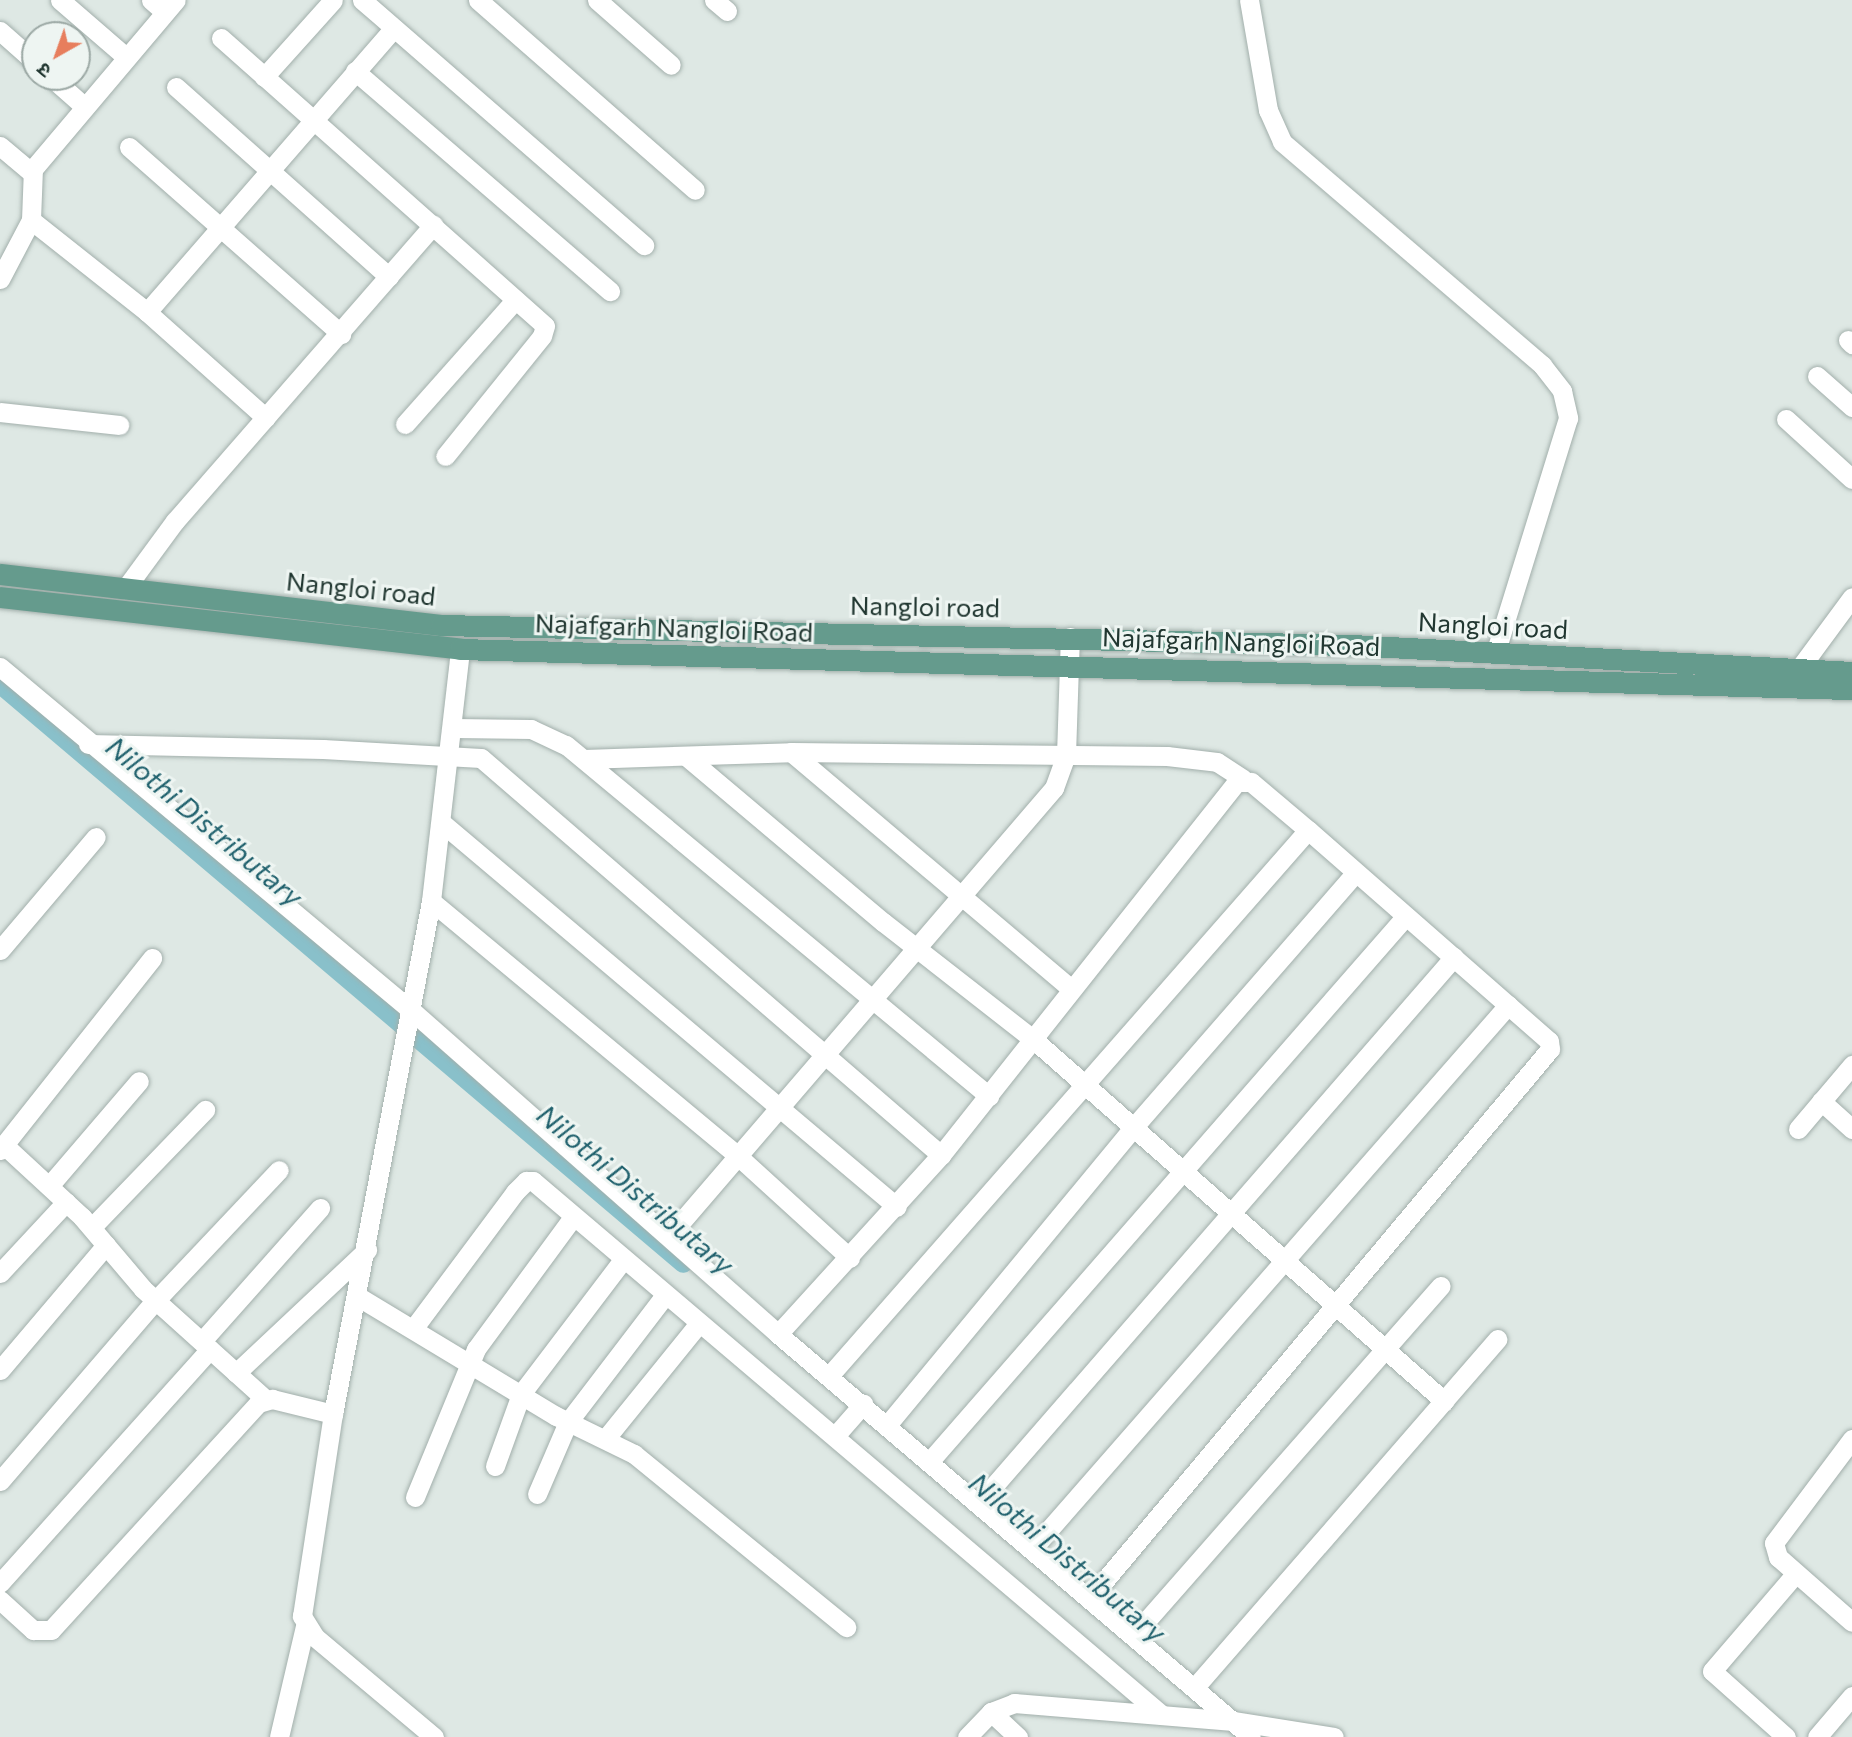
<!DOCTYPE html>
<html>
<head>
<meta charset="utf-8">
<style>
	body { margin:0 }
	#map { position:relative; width:1852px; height:1737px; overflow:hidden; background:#dee8e4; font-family:Commissioner,"Noto Sans Devanagari",sans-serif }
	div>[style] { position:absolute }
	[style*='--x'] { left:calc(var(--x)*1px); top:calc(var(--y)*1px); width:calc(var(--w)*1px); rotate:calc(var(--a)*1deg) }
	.canal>* { height:19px; margin:-9.5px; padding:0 9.5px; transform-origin:9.5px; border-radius:9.5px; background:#89c0ca }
	.roads { filter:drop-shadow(0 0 2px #a2afab) drop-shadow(0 0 2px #a2afab) }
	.minor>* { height:19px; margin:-9.5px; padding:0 9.5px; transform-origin:9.5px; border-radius:9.5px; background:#fff }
	.major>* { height:21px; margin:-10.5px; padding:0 10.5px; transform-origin:10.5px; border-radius:10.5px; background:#659b8d }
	span { translate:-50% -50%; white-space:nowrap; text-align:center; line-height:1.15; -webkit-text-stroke:6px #eef5f2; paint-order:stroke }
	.street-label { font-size:26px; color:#213731 }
	.water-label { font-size:28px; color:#20616d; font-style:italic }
	.north { position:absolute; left:21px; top:21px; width:70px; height:70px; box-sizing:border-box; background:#eef5f2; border:2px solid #9ca9a5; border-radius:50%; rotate:220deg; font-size:19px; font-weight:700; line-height:28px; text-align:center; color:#213731 }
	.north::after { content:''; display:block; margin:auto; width:24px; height:32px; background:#e77e5d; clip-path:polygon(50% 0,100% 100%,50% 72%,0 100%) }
</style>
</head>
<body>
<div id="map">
	<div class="canal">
		<i style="--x:0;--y:684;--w:895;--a:40.29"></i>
	</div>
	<div class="roads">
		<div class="minor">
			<i style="--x:60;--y:0;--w:87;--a:40.8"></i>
			<i style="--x:151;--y:0;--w:18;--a:41"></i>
			<i style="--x:362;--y:0;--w:374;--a:41"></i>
			<i style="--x:478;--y:0;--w:288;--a:41.2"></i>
			<i style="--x:597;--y:0;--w:98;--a:41.3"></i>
			<i style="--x:714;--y:0;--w:17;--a:40"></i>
			<i style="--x:1249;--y:0;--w:112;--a:80.2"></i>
			<i style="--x:1268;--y:110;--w:35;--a:66"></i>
			<i style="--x:1282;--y:142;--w:343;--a:40.6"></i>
			<i style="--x:1542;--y:365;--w:33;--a:52"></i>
			<i style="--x:1562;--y:391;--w:28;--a:77"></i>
			<i style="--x:1568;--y:418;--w:247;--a:107.2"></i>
			<i style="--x:0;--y:31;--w:47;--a:41.5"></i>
			<i style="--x:221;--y:38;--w:433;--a:41.6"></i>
			<i style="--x:545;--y:326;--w:10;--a:107"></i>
			<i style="--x:542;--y:336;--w:154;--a:128.9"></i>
			<i style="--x:355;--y:71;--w:337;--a:40.8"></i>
			<i style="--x:51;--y:77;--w:45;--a:41.4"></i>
			<i style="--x:264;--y:77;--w:103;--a:-48.1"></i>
			<i style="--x:176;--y:87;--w:285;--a:41.7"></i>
			<i style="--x:0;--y:146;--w:40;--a:40"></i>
			<i style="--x:129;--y:147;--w:283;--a:41.4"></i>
			<i style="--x:31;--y:220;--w:148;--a:38.4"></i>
			<i style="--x:147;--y:312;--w:159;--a:41.7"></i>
			<i style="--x:0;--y:279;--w:67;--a:-62.3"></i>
			<i style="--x:31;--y:220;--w:51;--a:-87.8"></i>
			<i style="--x:33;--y:169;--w:221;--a:-49.8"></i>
			<i style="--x:147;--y:312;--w:376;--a:-49"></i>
			<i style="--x:1848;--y:340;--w:6;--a:45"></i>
			<i style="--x:1817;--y:376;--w:47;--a:41.5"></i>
			<i style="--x:0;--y:412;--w:120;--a:6.2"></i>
			<i style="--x:1786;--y:419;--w:89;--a:42.3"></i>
			<i style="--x:405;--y:424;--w:166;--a:-48.4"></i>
			<i style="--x:125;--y:589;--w:84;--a:-53.7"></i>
			<i style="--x:175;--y:521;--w:393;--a:-48.9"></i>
			<i style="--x:0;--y:667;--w:537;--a:39.86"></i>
			<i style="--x:412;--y:1011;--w:488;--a:41.4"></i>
			<i style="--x:778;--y:1334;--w:621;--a:40.43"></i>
			<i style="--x:1799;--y:680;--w:11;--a:-90"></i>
			<i style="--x:1799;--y:669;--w:89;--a:-53.6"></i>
			<i style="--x:454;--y:728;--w:77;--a:0.7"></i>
			<i style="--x:531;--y:729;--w:38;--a:25"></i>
			<i style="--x:566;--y:745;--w:550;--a:39.69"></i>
			<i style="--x:88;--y:744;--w:235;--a:1.2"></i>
			<i style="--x:323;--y:749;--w:158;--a:3.3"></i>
			<i style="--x:481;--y:758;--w:608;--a:40.8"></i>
			<i style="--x:791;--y:752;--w:367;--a:40.2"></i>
			<i style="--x:687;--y:757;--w:256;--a:40.1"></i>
			<i style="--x:883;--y:922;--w:190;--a:38"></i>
			<i style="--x:1033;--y:1039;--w:548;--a:41.37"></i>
			<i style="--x:584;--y:759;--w:207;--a:-1.9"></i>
			<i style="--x:791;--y:752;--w:376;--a:0.6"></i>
			<i style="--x:1167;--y:756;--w:50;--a:6.8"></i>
			<i style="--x:1217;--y:762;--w:31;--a:33"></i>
			<i style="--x:442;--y:823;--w:595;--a:40.16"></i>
			<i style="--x:431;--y:901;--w:400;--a:39.7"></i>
			<i style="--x:739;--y:1157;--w:150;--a:42.3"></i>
			<i style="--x:0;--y:950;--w:148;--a:-49.7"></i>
			<i style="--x:1821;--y:1101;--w:42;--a:42.1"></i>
			<i style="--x:1798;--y:1129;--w:84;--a:-49.8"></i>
			<i style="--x:4;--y:1145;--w:106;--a:42.7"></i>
			<i style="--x:82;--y:1217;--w:94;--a:49.7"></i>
			<i style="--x:143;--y:1289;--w:164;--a:42"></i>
			<i style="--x:0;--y:1150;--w:245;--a:-51.6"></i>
			<i style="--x:49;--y:1186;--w:138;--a:-49.4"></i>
			<i style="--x:92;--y:1227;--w:163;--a:-46"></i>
			<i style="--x:669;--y:1236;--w:591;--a:-49.33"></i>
			<i style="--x:1054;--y:788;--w:35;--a:-70"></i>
			<i style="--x:1066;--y:755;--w:118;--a:-88.1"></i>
			<i style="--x:0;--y:1273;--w:97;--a:-47.1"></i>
			<i style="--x:357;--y:1296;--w:232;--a:31.1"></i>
			<i style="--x:556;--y:1416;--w:87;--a:26"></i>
			<i style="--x:634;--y:1454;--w:274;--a:39.2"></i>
			<i style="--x:413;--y:1329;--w:171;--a:-53.3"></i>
			<i style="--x:515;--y:1192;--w:16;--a:-45"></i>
			<i style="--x:526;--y:1181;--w:7;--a:0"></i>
			<i style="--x:533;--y:1181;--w:825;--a:40.33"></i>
			<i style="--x:778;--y:1334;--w:242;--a:-47.7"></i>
			<i style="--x:941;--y:1155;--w:476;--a:-51.6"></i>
			<i style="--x:1237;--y:782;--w:14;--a:0"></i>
			<i style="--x:1251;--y:782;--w:75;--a:40.1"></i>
			<i style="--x:1308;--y:830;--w:320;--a:41.2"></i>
			<i style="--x:1549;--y:1041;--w:8;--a:83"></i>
			<i style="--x:1550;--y:1049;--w:716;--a:129.96"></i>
			<i style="--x:202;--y:1341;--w:178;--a:-48.4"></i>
			<i style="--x:0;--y:1370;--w:164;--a:-49.7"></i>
			<i style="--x:236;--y:1373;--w:180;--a:-43.2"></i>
			<i style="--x:829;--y:1376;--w:726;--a:-48.74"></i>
			<i style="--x:888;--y:1424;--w:383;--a:-50.4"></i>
			<i style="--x:1132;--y:1129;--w:340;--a:-48.9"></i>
			<i style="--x:835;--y:1436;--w:43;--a:-48.8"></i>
			<i style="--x:606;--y:1438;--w:148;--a:-51"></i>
			<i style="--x:1852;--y:1439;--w:130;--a:126.9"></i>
			<i style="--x:1774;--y:1543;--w:15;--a:74"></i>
			<i style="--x:1778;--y:1557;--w:98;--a:41.3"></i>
			<i style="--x:929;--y:1462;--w:722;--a:-48.87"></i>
			<i style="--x:495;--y:1466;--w:77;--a:-70.1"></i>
			<i style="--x:521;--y:1394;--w:167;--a:-52.8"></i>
			<i style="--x:0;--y:1481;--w:238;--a:-49.3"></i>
			<i style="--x:155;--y:1301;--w:180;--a:-46.6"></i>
			<i style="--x:537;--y:1494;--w:78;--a:-66.7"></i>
			<i style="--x:568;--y:1422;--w:160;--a:-52.6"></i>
			<i style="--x:415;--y:1497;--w:160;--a:-67.6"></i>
			<i style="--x:476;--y:1349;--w:164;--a:-53.7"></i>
			<i style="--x:978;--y:1504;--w:725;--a:-48.97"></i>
			<i style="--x:1032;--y:1549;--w:723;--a:-48.81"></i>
			<i style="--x:0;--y:1583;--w:314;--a:-48.1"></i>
			<i style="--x:0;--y:1600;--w:45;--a:42.3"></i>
			<i style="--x:33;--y:1630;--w:18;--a:0"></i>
			<i style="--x:51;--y:1630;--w:307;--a:-47.6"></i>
			<i style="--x:258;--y:1403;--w:15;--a:-16"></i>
			<i style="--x:272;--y:1399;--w:63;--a:13.8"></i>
			<i style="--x:1133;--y:1636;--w:466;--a:-48.7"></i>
			<i style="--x:1195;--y:1687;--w:461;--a:-49"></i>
			<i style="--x:991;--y:1712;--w:37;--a:43"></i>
			<i style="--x:279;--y:1737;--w:114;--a:-76.8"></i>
			<i style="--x:434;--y:1737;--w:155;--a:-140"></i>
			<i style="--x:315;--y:1637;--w:25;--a:-122"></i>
			<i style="--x:302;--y:1616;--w:204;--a:-81.3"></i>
			<i style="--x:333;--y:1414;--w:522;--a:-79.18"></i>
			<i style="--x:431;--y:901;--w:254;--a:-83.4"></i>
			<i style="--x:967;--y:1737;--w:35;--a:-46"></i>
			<i style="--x:991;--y:1712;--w:25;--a:-21"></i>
			<i style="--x:1014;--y:1703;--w:220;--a:4.7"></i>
			<i style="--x:1233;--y:1721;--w:102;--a:9"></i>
			<i style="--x:1786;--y:1737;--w:99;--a:-138.3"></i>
			<i style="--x:1712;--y:1671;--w:128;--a:-49.4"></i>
			<i style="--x:1817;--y:1737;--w:54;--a:-49.5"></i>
		</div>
		<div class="major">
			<i style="--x:0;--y:574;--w:444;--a:6.6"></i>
			<i style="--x:441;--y:625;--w:911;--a:1.26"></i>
			<i style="--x:1352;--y:645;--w:501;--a:3.09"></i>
			<i style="--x:0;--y:597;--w:463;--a:6.4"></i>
			<i style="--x:460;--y:649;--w:1393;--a:1.65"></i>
		</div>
	</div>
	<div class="street-label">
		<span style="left:361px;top:588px;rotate:6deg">Nangloi road</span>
		<span style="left:925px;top:606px;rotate:1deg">Nangloi road</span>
		<span style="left:1493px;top:625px;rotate:3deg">Nangloi road</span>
		<span style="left:674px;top:627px;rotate:2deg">Najafgarh Nangloi Road</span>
		<span style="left:1241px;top:641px;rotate:2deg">Najafgarh Nangloi Road</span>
	</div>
	<div class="water-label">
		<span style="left:205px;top:821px;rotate:40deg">Nilothi Distributary</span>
		<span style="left:636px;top:1189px;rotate:40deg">Nilothi Distributary</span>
		<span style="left:1068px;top:1557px;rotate:40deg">Nilothi Distributary</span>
	</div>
	<div class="north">उ</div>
</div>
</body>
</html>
